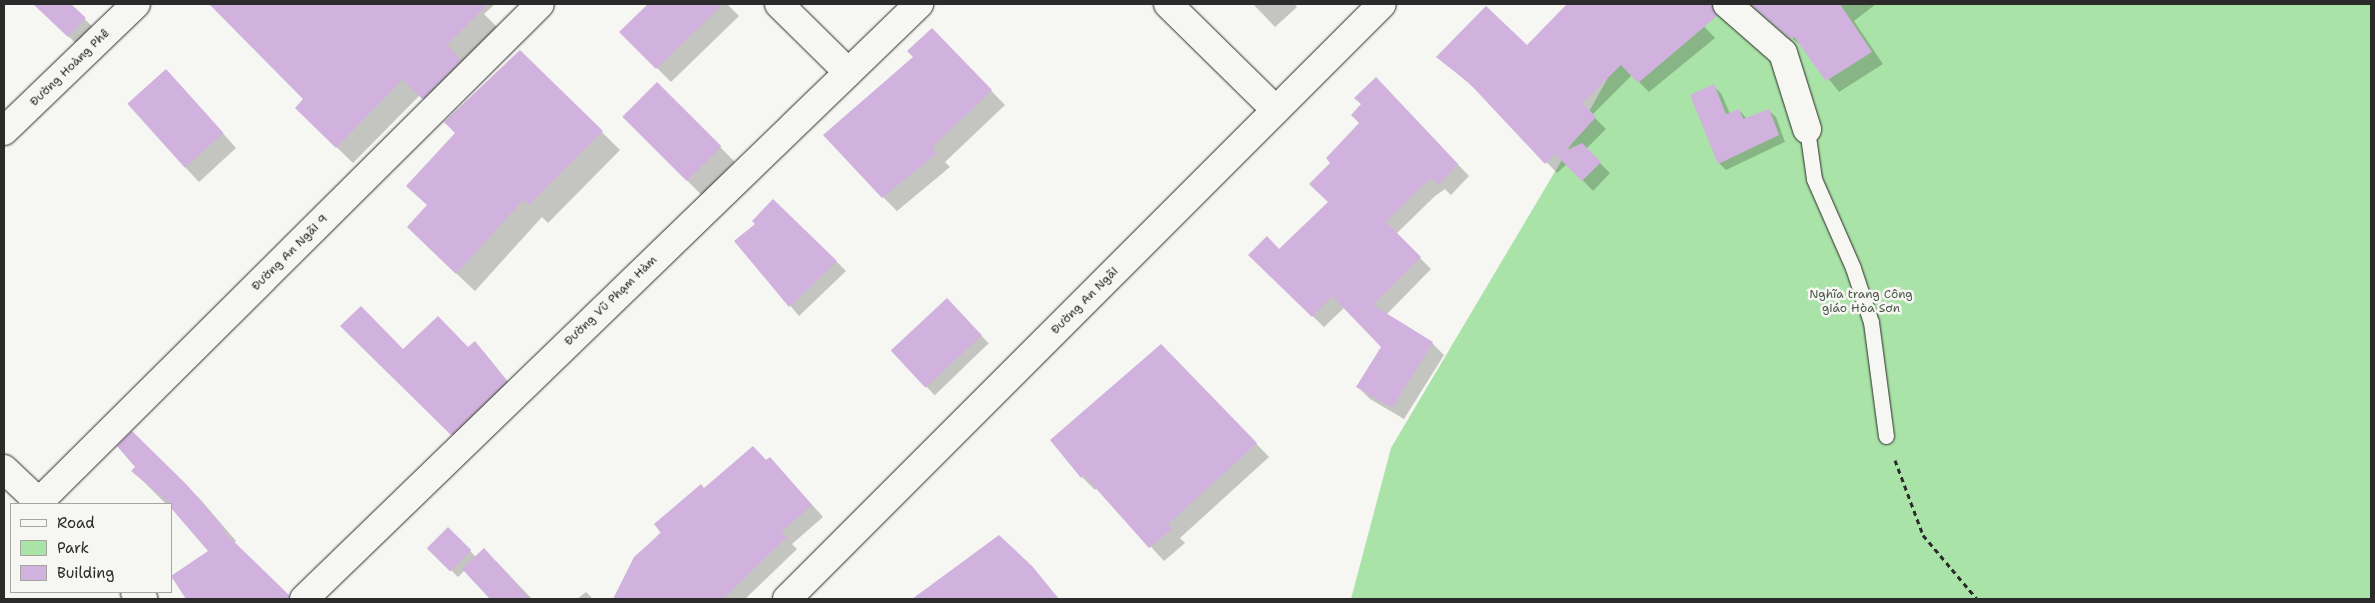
<!DOCTYPE html>
<html>
<head>
<meta charset="utf-8">
<style>
	body { margin:0 }
	#map { position:relative; width:2375px; height:603px; overflow:hidden; background:#f6f6f2; font-family:"Shantell Sans",sans-serif }
	div>[style] { position:absolute }
	[style*='--x'] { left:calc(var(--x)*1px); top:calc(var(--y)*1px); width:calc(var(--w)*1px); rotate:calc(var(--a)*1deg) }
	.green>* { inset:0; background:#aae3a7 }
	.shadow>* { inset:0; background:#0003; transform-origin:0 0 }
	.building>* { inset:0; background:#d1b2de; transform-origin:0 0 }
	.path>* { height:3px; margin-top:-1.5px; transform-origin:0; background:repeating-linear-gradient(90deg,#2b2b2b 0 5px,transparent 0 9px) }
	.roads { filter:drop-shadow(0 0 1px #2b2b2b) drop-shadow(0 0 1px #2b2b2b) }
	.service>* { height:15px; margin:-7.5px; padding:0 7.5px; transform-origin:7.5px; border-radius:7.5px; background:#f6f6f2 }
	.minor>* { height:28px; margin:-14px; padding:0 14px; transform-origin:14px; border-radius:14px; background:#f6f6f2 }
	.secondary>* { height:28px; margin:-14px; padding:0 14px; transform-origin:14px; border-radius:14px; background:#f6f6f2 }
	span { translate:-50% -50%; white-space:nowrap; text-align:center; line-height:1.15; -webkit-text-stroke:5px #f6f6f2; paint-order:stroke }
	.street-label { font-size:12px; color:#2b2b2b }
	.park-label { font-size:12px; color:#4b594a }
	.frame { position:absolute; inset:0; border:5px solid #2b2b2b; pointer-events:none }
	.legend { position:absolute; left:10px; top:503px; width:162px; height:90px; box-sizing:border-box; background:#f6f6f2; border:1px solid #a5a5a2; margin:0; padding:6px 9px; list-style:none; font-size:15px; color:#2b2b2b }
	.legend li { display:flex; align-items:center; gap:10px; height:25px }
	.legend b { width:25px; border:1px solid #a5a5a2 }
</style>
</head>
<body>
<div id="map">
	<div class="green">
		<i style="clip-path:polygon(1649px 4px,2371px 4px,2371px 599px,1351px 599px,1391px 448px,1566px 153px)"></i>
	</div>
	<div class="shadow">
		<i style="clip-path:polygon(34px 4px,69px 4px,99px 33px,83px 50px)"></i>
		<i style="clip-path:polygon(234px 4px,495px 4px,484px 14px,497px 27px,463px 62px,439px 114px,420px 95px,353px 163px,296px 108px,305px 99px,222px 15px)"></i>
		<i style="clip-path:polygon(650px 4px,727px 4px,739px 16px,671px 82px,621px 32px)"></i>
		<i style="clip-path:polygon(1253px 4px,1294px 4px,1297px 7px,1275px 27px)"></i>
		<i style="clip-path:polygon(1568px 4px,1683px 4px,1715px 38px,1649px 92px,1632px 75px,1592px 115px,1606px 129px,1586px 149px,1610px 173px,1593px 191px,1567px 164px,1557px 173px,1479px 92px,1438px 57px,1527px 46px)"></i>
		<i style="clip-path:polygon(1761px 4px,1876px 4px,1854px 21px,1883px 64px,1839px 92px,1805px 49px,1756px 7px)"></i>
		<i style="clip-path:polygon(946px 44px,1005px 105px,945px 162px,950px 167px,897px 211px,883px 197px)"></i>
		<i style="clip-path:polygon(520px 51px,620px 150px,548px 223px,542px 217px,475px 291px,426px 245px,428px 206px,457px 133px)"></i>
		<i style="left:657px;top:84px;width:110px;height:47px;rotate:45deg"></i>
		<i style="clip-path:polygon(180px 85px,236px 148px,199px 182px,185px 167px)"></i>
		<i style="clip-path:polygon(1713px 86px,1721px 93px,1730px 114px,1739px 110px,1747px 119px,1768px 110px,1776px 117px,1785px 142px,1726px 170px,1719px 163px)"></i>
		<i style="clip-path:polygon(1387px 90px,1469px 176px,1451px 195px,1445px 189px,1435px 196px,1396px 234px,1431px 269px,1386px 315px,1432px 343px,1444px 355px,1404px 419px,1370px 399px,1358px 387px,1383px 347px,1345px 307px,1324px 327px,1261px 267px,1329px 202px,1332px 163px)"></i>
		<i style="clip-path:polygon(736px 242px,836px 261px,846px 271px,799px 316px)"></i>
		<i style="left:947px;top:300px;width:60px;height:75px;rotate:46deg"></i>
		<i style="clip-path:polygon(342px 326px,403px 351px,468px 349px,483px 351px,515px 390px,461px 443px)"></i>
		<i style="clip-path:polygon(1175px 359px,1269px 457px,1180px 538px,1185px 543px,1164px 561px,1097px 488px,1095px 490px,1082px 477px)"></i>
		<i style="clip-path:polygon(132px 433px,200px 499px,236px 541px,234px 543px,291px 599px,192px 599px,172px 578px,210px 551px,171px 504px,166px 504px,133px 471px,137px 467px)"></i>
		<i style="clip-path:polygon(767px 461px,781px 470px,823px 517px,792px 544px,797px 549px,745px 599px,614px 599px,635px 558px,704px 489px)"></i>
		<i style="clip-path:polygon(448px 529px,476px 557px,496px 561px,532px 599px,492px 599px,465px 570px,458px 577px,429px 548px)"></i>
		<i style="clip-path:polygon(999px 536px,1059px 599px,914px 599px)"></i>
		<i style="clip-path:polygon(586px 592px,593px 599px,577px 599px)"></i>
	</div>
	<div class="building">
		<i style="clip-path:polygon(33px 4px,71px 4px,86px 18px,68px 37px)"></i>
		<i style="clip-path:polygon(209px 4px,488px 4px,447px 45px,461px 60px,422px 99px,403px 79px,336px 148px,295px 108px,303px 99px)"></i>
		<i style="clip-path:polygon(648px 4px,723px 4px,656px 69px,619px 32px)"></i>
		<i style="clip-path:polygon(1567px 4px,1712px 4px,1717px 16px,1638px 83px,1621px 65px,1582px 103px,1596px 117px,1565px 151px,1582px 143px,1601px 162px,1582px 181px,1555px 154px,1545px 164px,1469px 83px,1436px 57px,1486px 6px,1527px 45px)"></i>
		<i style="clip-path:polygon(1750px 4px,1840px 4px,1872px 52px,1826px 81px,1794px 37px,1791px 39px)"></i>
		<i style="clip-path:polygon(932px 28px,992px 90px,932px 147px,937px 153px,882px 198px,823px 135px,913px 57px,907px 51px)"></i>
		<i style="clip-path:polygon(520px 50px,603px 131px,529px 205px,523px 200px,456px 274px,407px 227px,427px 205px,406px 186px,455px 133px,444px 122px)"></i>
		<i style="left:166px;top:69px;width:86px;height:52px;rotate:48deg"></i>
		<i style="clip-path:polygon(1376px 77px,1458px 164px,1438px 185px,1432px 178px,1423px 185px,1386px 222px,1421px 257px,1373px 305px,1433px 342px,1392px 408px,1356px 387px,1381px 347px,1332px 296px,1312px 317px,1248px 255px,1267px 236px,1279px 249px,1328px 202px,1309px 184px,1330px 163px,1326px 158px,1359px 123px,1351px 115px,1361px 104px,1354px 98px)"></i>
		<i style="left:657px;top:82px;width:91px;height:49px;rotate:45deg"></i>
		<i style="clip-path:polygon(1714px 84px,1726px 114px,1739px 109px,1743px 119px,1769px 109px,1779px 135px,1718px 164px,1690px 95px)"></i>
		<i style="clip-path:polygon(773px 199px,837px 261px,789px 307px,734px 241px,755px 224px,752px 221px)"></i>
		<i style="left:947px;top:298px;width:51px;height:77px;rotate:47deg"></i>
		<i style="clip-path:polygon(361px 306px,403px 349px,438px 316px,468px 347px,475px 341px,507px 381px,451px 435px,340px 326px)"></i>
		<i style="clip-path:polygon(1161px 344px,1257px 443px,1168px 524px,1172px 529px,1149px 548px,1084px 475px,1081px 478px,1050px 440px)"></i>
		<i style="clip-path:polygon(132px 431px,187px 485px,224px 528px,222px 530px,289px 595px,289px 599px,186px 599px,171px 576px,208px 551px,171px 508px,171px 504px,131px 471px,135px 467px,117px 446px)"></i>
		<i style="clip-path:polygon(753px 446px,766px 460px,770px 457px,812px 505px,781px 532px,787px 537px,723px 599px,613px 599px,634px 557px,661px 533px,654px 524px,701px 484px,704px 488px)"></i>
		<i style="left:448px;top:527px;width:33px;height:30px;rotate:45deg"></i>
		<i style="clip-path:polygon(999px 535px,1032px 566px,1059px 599px,912px 599px)"></i>
		<i style="clip-path:polygon(484px 548px,530px 599px,490px 599px,462px 569px)"></i>
	</div>
	<div class="path">
		<i style="--x:1895;--y:460;--w:80;--a:69.5"></i>
		<i style="--x:1923;--y:535;--w:84;--a:49.8"></i>
	</div>
	<div class="roads">
		<div class="service">
			<i style="--x:1807;--y:129;--w:50;--a:82"></i>
			<i style="--x:1814;--y:179;--w:97;--a:66.3"></i>
			<i style="--x:1853;--y:268;--w:57;--a:71.6"></i>
			<i style="--x:1871;--y:322;--w:115;--a:82.5"></i>
		</div>
		<div class="minor">
			<i style="--x:779;--y:4;--w:97;--a:44.6"></i>
			<i style="--x:1168;--y:4;--w:151;--a:44.5"></i>
			<i style="--x:1727;--y:4;--w:74;--a:41.2"></i>
			<i style="--x:1783;--y:53;--w:80;--a:72.5"></i>
			<i style="--x:4;--y:131;--w:183;--a:-43.9"></i>
			<i style="--x:4;--y:469;--w:51;--a:43.4"></i>
			<i style="--x:39;--y:502;--w:706;--a:-44.83"></i>
			<i style="--x:135;--y:592;--w:11;--a:41"></i>
			<i style="--x:304;--y:599;--w:856;--a:-44.05"></i>
		</div>
		<div class="secondary">
			<i style="--x:787;--y:599;--w:841;--a:-45"></i>
		</div>
	</div>
	<div class="street-label">
		<span style="left:70px;top:68px;rotate:-44deg">Đường Hoàng Phê</span>
		<span style="left:290px;top:253px;rotate:-45deg">Đường An Ngãi 9</span>
		<span style="left:611px;top:301px;rotate:-44deg">Đường Vũ Phạm Hàm</span>
		<span style="left:1085px;top:301px;rotate:-45deg">Đường An Ngãi</span>
	</div>
	<div class="park-label">
		<span style="left:1861px;top:302px">Nghĩa trang Công<br>giáo Hòa Sơn</span>
	</div>
	<div class="frame"></div>
	<ul class="legend">
	<li><b style="height:6px;background:#f6f6f2"></b>Road</li>
	<li><b style="height:14px;background:#aae3a7"></b>Park</li>
	<li><b style="height:14px;background:#d1b2de"></b>Building</li>
	</ul>
</div>
</body>
</html>
